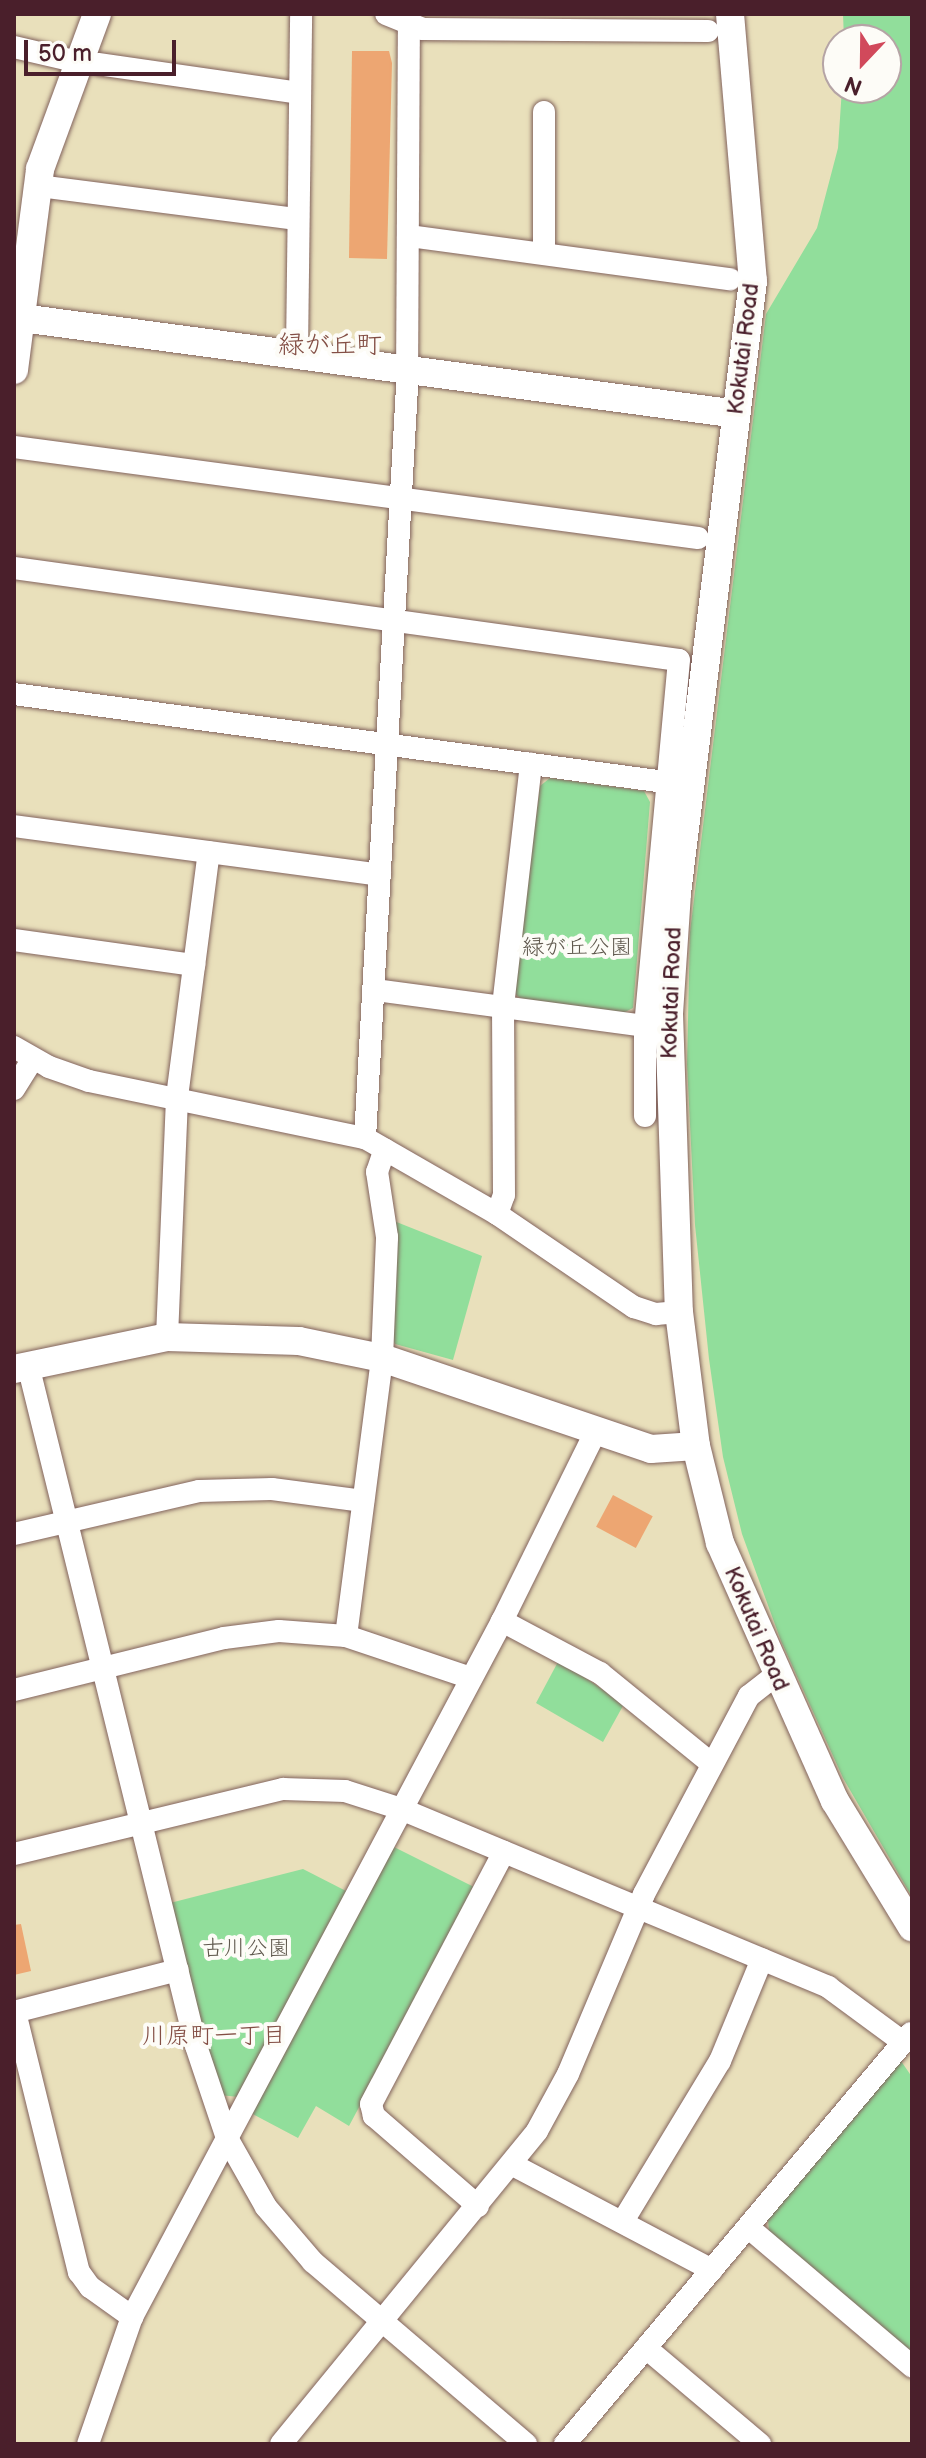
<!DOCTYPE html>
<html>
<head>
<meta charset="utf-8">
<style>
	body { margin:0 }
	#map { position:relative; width:926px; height:2458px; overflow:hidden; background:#e9e0bb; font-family:"Balsamiq Sans","Klee One",sans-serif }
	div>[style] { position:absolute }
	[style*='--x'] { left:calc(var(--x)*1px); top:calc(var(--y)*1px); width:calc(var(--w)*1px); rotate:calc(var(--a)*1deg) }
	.green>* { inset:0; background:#91de9b }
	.building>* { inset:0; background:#eda672; transform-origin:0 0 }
	.roads { filter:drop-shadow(0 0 2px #82635d) drop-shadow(0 0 2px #82635d) }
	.minor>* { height:22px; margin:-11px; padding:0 11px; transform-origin:11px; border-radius:11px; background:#fff }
	.tertiary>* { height:28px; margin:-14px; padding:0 14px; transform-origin:14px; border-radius:14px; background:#fff }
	span { translate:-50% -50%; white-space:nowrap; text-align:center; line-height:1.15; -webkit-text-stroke:8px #fdfcf7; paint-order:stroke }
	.street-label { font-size:22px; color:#4a1f2b }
	.park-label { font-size:22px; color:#5f584d }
	.neighbourhood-label { font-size:24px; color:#834e44 }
	.quarter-label { font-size:26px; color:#834e44 }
	.frame { position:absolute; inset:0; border:16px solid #4a1f2b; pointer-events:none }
	.north { position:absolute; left:822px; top:24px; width:80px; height:80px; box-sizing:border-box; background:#fdfcf7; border:2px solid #b5a4a5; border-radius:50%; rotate:202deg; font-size:22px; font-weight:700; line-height:32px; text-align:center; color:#4a1f2b }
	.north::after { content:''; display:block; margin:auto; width:28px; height:36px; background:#d1495b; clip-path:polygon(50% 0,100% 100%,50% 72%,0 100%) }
	.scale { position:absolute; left:24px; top:40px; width:152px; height:36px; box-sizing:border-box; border:4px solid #4a1f2b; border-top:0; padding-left:10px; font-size:24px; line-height:28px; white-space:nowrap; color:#4a1f2b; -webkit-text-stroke:6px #fdfcf7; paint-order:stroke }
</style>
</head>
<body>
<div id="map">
	<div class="green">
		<i style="clip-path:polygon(843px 14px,912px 14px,912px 1897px,843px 1778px,781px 1641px,742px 1534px,723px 1457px,709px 1359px,695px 1225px,687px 1064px,690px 932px,766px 314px,817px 228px,838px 148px,842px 88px,886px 88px,886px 40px,844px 40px)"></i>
		<i style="clip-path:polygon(550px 778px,644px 791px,650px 802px,633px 1008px,623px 1013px,521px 999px,513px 992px,540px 786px)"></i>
		<i style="clip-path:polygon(394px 1221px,482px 1256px,453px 1360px,395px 1344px,392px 1338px)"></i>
		<i style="clip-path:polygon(559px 1660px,624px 1704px,603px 1742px,536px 1703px)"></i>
		<i style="clip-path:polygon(392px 1846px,476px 1888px,349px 2126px,316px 2106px,298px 2138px,249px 2112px)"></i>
		<i style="clip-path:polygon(303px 1869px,348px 1892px,239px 2097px,219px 2095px,170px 1903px)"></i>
		<i style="clip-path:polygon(901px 2061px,912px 2077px,912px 2354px,769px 2233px,768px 2218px)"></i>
	</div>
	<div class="building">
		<i style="clip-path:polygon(352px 51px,389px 51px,392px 63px,387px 259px,349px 258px)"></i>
		<i style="left:613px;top:1495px;width:45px;height:36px;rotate:28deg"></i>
		<i style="clip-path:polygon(21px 1924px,31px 1971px,14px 1975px,14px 1925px)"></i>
	</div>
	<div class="roads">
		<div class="minor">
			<i style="--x:386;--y:14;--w:40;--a:22"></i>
			<i style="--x:423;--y:29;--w:285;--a:0.4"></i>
			<i style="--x:14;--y:47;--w:71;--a:13.1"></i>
			<i style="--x:98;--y:64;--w:203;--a:8.2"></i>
			<i style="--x:39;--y:186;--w:261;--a:7.3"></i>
			<i style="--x:410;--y:236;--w:323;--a:7.7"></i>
			<i style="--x:544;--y:253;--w:141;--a:-90"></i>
			<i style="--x:297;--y:353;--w:339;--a:-89.3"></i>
			<i style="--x:14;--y:447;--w:690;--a:7.58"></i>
			<i style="--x:14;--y:568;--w:671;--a:7.88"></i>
			<i style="--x:679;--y:660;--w:368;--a:95.3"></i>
			<i style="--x:645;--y:1026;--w:90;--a:90"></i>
			<i style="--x:14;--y:694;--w:657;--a:7.7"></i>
			<i style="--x:14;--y:826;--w:369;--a:7.6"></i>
			<i style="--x:14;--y:940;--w:182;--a:7.9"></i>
			<i style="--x:376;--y:990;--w:271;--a:7.6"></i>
			<i style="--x:14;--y:1047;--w:40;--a:29.7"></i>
			<i style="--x:49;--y:1067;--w:42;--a:19.3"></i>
			<i style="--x:89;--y:1081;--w:282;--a:11.7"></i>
			<i style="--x:365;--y:1138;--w:152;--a:29.9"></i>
			<i style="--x:497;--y:1214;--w:166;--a:34.2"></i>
			<i style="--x:634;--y:1307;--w:23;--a:18"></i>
			<i style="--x:656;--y:1314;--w:23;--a:-5"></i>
			<i style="--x:14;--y:1089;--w:36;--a:-58"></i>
			<i style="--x:365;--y:1138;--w:752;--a:-86.8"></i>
			<i style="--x:407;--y:387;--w:373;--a:-89.7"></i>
			<i style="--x:497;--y:1214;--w:20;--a:-70"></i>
			<i style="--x:504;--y:1195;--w:189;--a:-90.3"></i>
			<i style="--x:503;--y:1006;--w:244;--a:-83.4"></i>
			<i style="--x:167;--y:1337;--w:240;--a:-87.6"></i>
			<i style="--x:177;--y:1097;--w:247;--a:-82.6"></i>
			<i style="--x:28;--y:1365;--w:701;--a:76.14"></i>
			<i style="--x:196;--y:2046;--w:97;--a:71.4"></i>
			<i style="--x:227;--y:2138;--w:79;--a:60.5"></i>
			<i style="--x:266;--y:2207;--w:72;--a:49.5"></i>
			<i style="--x:313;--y:2262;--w:280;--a:40.5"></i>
			<i style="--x:14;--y:1534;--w:190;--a:-13.1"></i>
			<i style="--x:199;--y:1491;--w:73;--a:-1.6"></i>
			<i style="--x:272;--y:1489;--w:92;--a:7.5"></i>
			<i style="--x:502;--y:1621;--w:111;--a:28"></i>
			<i style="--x:600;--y:1673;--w:144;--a:39.1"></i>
			<i style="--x:346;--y:1636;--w:280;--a:-82.6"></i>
			<i style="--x:382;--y:1358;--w:121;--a:-87.6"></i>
			<i style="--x:387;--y:1237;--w:66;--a:-98.7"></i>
			<i style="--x:377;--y:1172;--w:24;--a:-71"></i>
			<i style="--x:14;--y:1690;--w:216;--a:-13.9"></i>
			<i style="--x:224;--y:1638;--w:55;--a:-7.3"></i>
			<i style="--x:279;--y:1631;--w:67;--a:4.3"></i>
			<i style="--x:346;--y:1636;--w:129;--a:18.6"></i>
			<i style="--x:14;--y:1854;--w:277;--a:-13.6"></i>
			<i style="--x:283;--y:1789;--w:62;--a:1.8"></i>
			<i style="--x:345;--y:1791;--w:59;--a:17.8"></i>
			<i style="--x:401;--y:1809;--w:463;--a:22.6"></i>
			<i style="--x:828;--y:1987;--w:93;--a:36.3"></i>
			<i style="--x:14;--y:2012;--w:169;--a:-14.4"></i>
			<i style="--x:15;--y:2012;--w:268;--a:76.2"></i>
			<i style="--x:79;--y:2272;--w:19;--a:54"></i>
			<i style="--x:90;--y:2287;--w:52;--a:35.5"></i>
			<i style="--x:513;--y:2165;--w:225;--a:27.8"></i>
			<i style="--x:478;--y:2206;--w:138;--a:-139.1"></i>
			<i style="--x:374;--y:2116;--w:12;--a:-104"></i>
			<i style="--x:371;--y:2104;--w:285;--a:-62.2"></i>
			<i style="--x:623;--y:2221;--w:187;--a:-58.8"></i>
			<i style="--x:720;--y:2061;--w:110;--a:-67.6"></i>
			<i style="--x:749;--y:2228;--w:214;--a:40.3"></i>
			<i style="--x:646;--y:2348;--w:149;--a:40.1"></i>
			<i style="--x:88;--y:2444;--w:134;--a:-70.9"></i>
			<i style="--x:132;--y:2317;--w:788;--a:-62"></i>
			<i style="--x:502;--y:1621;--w:212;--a:-63.7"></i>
			<i style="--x:281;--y:2444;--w:404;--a:-50.7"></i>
			<i style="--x:537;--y:2131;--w:65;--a:-61.5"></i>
			<i style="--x:568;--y:2074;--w:195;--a:-67.1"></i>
			<i style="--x:644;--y:1894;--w:224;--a:-62.1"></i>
			<i style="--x:749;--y:1696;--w:33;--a:-38"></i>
			<i style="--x:565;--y:2444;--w:537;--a:-49.91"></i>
		</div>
		<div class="tertiary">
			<i style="--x:730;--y:14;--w:268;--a:85.1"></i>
			<i style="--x:753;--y:281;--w:617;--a:97.08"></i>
			<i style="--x:677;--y:893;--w:121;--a:93.8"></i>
			<i style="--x:669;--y:1014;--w:298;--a:88.1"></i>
			<i style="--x:679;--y:1312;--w:135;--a:82.8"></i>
			<i style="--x:696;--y:1446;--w:100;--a:76.1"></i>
			<i style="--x:720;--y:1543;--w:282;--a:66"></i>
			<i style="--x:835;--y:1801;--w:148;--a:58.6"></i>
			<i style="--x:14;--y:317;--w:729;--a:7.64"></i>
			<i style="--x:14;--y:370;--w:203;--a:-82.6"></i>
			<i style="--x:40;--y:169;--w:165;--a:-69.8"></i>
			<i style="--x:14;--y:1369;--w:156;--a:-11.8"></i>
			<i style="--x:167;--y:1337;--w:132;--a:1.7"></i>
			<i style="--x:299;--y:1341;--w:85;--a:11.6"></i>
			<i style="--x:382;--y:1358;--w:284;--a:18.7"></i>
			<i style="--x:651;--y:1449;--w:45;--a:-3.8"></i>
		</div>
	</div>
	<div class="street-label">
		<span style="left:744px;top:349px;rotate:-83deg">Kokutai Road</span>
		<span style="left:672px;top:993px;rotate:-88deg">Kokutai Road</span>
		<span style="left:756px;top:1629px;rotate:67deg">Kokutai Road</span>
	</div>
	<div class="park-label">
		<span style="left:577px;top:948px">緑が丘公園</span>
		<span style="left:246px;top:1949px">古川公園</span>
	</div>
	<div class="neighbourhood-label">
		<span style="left:214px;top:2036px">川原町一丁目</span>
	</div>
	<div class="quarter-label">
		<span style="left:330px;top:346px">緑が丘町</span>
	</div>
	<div class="frame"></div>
	<div class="north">N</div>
	<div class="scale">50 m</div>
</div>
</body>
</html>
